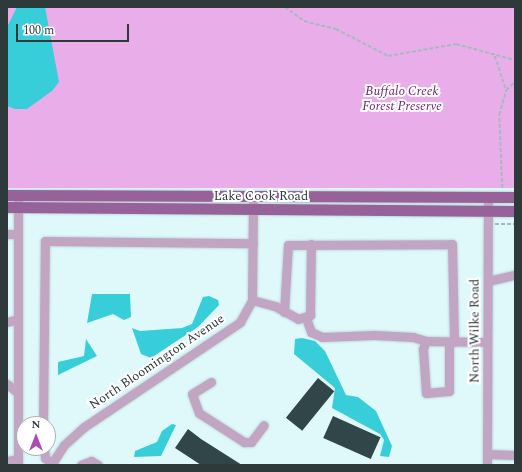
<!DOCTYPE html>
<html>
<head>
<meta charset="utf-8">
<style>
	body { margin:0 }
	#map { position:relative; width:522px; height:472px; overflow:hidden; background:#dff9fb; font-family:Spectral,serif }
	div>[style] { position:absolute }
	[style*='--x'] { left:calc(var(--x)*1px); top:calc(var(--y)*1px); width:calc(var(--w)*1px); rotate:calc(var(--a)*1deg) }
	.green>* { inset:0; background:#e9adea; transform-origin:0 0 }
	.water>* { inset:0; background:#37ced9 }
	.building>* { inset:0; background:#304648; transform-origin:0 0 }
	.path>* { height:1.5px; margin-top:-0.75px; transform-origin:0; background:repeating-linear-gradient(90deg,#a5babc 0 4px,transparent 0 6px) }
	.roads { filter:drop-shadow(0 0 1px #bfd6d8) drop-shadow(0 0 1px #bfd6d8) }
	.minor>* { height:9px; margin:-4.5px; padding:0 4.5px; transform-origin:4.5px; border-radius:4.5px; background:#c2a4c3 }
	.major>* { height:11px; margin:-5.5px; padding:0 5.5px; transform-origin:5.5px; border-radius:5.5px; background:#976299 }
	span { translate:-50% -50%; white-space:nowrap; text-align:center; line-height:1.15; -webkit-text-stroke:4px #fff; paint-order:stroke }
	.park-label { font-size:13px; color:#702175; font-style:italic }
	.street-label { font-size:13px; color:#2e393a }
	.frame { position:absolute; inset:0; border:8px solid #2e393a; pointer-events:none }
	.north { position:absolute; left:16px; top:416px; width:40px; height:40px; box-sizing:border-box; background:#fff; border:1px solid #abb0b0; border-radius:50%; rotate:0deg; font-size:11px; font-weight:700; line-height:16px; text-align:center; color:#2e393a }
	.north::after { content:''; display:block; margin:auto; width:14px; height:18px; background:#ac4bb2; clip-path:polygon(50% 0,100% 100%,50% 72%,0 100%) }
	.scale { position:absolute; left:16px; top:24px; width:113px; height:18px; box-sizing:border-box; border:2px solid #2e393a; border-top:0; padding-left:5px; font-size:12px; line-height:14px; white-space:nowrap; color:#2e393a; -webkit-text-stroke:3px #fff; paint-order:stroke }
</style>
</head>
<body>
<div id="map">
	<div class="green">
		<i style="left:7px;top:7px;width:508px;height:181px"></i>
	</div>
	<div class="water">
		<i style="clip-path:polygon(17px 7px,45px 7px,59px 82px,52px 91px,27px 109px,15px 109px,7px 106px,7px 27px)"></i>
		<i style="clip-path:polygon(92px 294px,130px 294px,131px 317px,124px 320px,113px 314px,87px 323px)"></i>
		<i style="clip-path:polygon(209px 296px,218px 300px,219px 305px,198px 327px,151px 358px,141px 354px,132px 328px,140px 331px,182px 328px,192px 324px,203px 297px)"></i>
		<i style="clip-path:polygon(302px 338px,315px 341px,325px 351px,346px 395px,358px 397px,376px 411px,392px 446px,389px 457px,380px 456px,384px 440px,380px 434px,332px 408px,335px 388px,294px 354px,295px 339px)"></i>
		<i style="clip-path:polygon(86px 339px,97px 356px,58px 375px,58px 362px,84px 356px)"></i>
		<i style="clip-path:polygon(172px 424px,176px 425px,161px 456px,134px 457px,135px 451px,157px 442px,162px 431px)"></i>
	</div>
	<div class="building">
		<i style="left:318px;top:378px;width:21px;height:51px;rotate:39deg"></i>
		<i style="left:333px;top:416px;width:52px;height:24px;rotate:24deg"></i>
		<i style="clip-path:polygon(188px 429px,201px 439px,242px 465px,201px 465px,175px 448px)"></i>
	</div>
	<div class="path">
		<i style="--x:285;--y:7;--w:24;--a:36"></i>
		<i style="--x:304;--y:21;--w:33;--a:14"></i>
		<i style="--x:336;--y:29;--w:59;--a:27.4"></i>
		<i style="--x:388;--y:56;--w:69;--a:-10"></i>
		<i style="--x:456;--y:44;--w:61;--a:15.2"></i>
		<i style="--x:495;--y:56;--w:36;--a:72"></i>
		<i style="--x:502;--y:188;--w:73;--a:-92.4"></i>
		<i style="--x:499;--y:115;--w:26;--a:-74"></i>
		<i style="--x:506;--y:90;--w:12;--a:-42"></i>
		<i style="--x:495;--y:224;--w:20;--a:0"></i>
	</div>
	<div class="roads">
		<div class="minor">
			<i style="--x:18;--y:195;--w:270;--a:90"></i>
			<i style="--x:7;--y:234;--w:11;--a:0"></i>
			<i style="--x:488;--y:281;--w:28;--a:-13"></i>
			<i style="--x:252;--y:300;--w:24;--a:15"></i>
			<i style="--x:275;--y:306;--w:26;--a:29"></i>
			<i style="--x:298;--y:319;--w:13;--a:-18"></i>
			<i style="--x:310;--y:315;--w:71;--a:-89.2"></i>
			<i style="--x:284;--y:312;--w:67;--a:-86.6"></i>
			<i style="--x:288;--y:245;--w:164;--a:-0.3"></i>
			<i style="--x:452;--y:244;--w:98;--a:88.8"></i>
			<i style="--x:306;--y:318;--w:15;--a:70"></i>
			<i style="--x:311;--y:332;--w:12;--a:24"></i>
			<i style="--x:322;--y:337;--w:52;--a:-2.2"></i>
			<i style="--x:374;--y:335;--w:39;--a:3"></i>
			<i style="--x:413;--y:337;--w:14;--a:17"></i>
			<i style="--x:426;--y:341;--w:61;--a:0.9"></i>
			<i style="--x:7;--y:322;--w:11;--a:-15"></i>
			<i style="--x:426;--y:341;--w:9;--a:111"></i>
			<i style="--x:423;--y:349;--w:44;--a:86.1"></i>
			<i style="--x:426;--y:393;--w:23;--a:-5"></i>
			<i style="--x:449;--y:391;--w:49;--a:-90"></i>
			<i style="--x:211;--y:382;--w:22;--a:148"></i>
			<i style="--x:192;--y:394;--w:20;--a:70"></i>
			<i style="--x:199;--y:413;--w:54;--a:32.8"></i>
			<i style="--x:244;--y:442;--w:7;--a:0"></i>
			<i style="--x:251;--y:442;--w:21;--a:-53"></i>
			<i style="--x:7;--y:384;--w:14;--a:39"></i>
			<i style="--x:43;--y:424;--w:183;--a:-89.4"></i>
			<i style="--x:45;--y:241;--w:208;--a:0.6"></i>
			<i style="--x:44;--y:448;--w:10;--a:84"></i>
			<i style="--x:45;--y:458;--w:11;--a:38"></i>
			<i style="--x:487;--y:454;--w:28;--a:2"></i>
			<i style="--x:7;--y:461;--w:11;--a:-10"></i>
			<i style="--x:51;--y:465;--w:24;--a:-57"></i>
			<i style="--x:64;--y:445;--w:27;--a:-42"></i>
			<i style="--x:84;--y:427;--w:188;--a:-33.9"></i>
			<i style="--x:240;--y:322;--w:25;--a:-61"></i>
			<i style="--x:252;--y:300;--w:104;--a:-89.4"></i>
			<i style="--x:81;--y:465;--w:11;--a:-22"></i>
			<i style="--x:91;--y:461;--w:8;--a:30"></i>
			<i style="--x:487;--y:465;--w:268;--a:-89.8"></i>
		</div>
		<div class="major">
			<i style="--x:7;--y:195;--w:508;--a:0.23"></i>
			<i style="--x:7;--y:207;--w:508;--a:0.45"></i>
		</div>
	</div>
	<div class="park-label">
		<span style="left:402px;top:99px">Buffalo Creek<br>Forest Preserve</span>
	</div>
	<div class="street-label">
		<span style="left:261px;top:196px">Lake Cook Road</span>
		<span style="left:475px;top:331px;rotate:-90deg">North Wilke Road</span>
		<span style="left:157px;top:362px;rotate:-34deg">North Bloomington Avenue</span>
	</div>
	<div class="frame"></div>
	<div class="north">N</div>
	<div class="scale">100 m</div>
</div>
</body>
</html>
